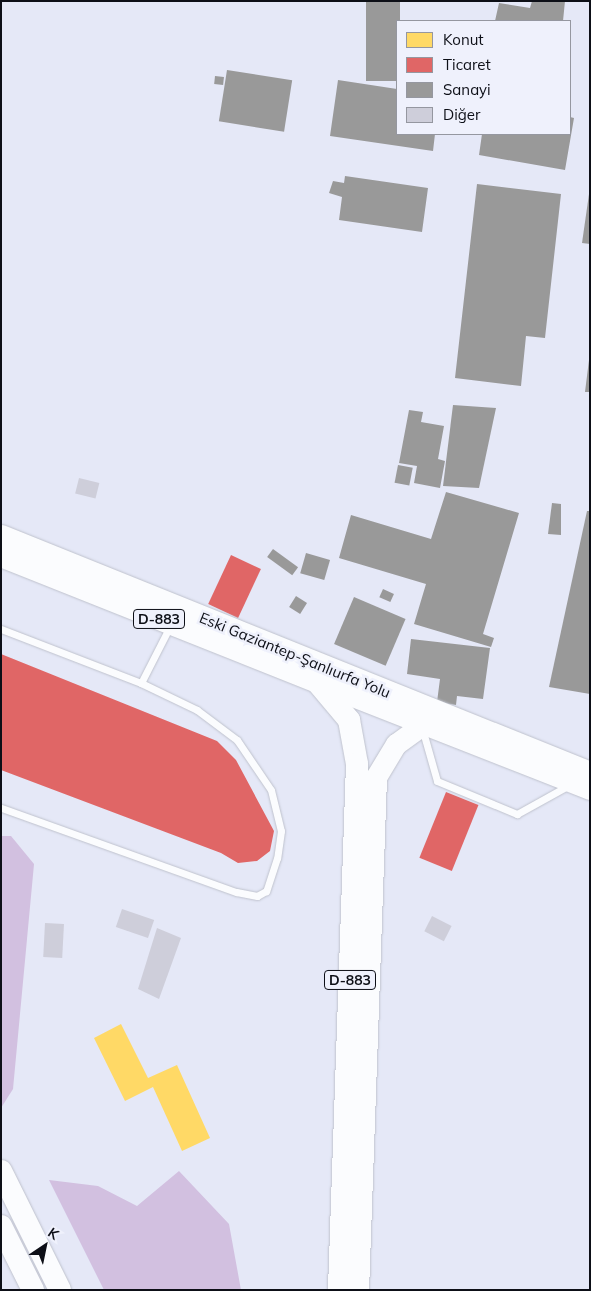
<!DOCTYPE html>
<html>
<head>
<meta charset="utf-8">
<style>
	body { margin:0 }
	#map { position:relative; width:591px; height:1291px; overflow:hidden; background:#e5e8f7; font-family:Mulish,sans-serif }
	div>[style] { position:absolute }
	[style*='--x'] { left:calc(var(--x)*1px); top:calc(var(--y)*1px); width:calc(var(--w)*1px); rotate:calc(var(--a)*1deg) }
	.forest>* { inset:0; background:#d2c0e0 }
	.homes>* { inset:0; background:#ffd966 }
	.shops>* { inset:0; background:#e06666; transform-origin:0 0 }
	.industry>* { inset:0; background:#999; transform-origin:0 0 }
	.building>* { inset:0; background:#ceceda; transform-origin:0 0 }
	.roads { filter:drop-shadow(0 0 1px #bfc2cd) drop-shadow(0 0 1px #bfc2cd) }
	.service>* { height:7px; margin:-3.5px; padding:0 3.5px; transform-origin:3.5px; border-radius:3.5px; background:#fbfcfe }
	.primary>* { height:21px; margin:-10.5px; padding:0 10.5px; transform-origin:10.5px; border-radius:10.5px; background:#fbfcfe }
	.trunk>* { height:22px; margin:-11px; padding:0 11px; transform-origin:11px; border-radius:11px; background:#fbfcfe }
	span { translate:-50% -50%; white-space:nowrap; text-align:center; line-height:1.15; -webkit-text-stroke:5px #eff1fc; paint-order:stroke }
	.shield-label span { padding:1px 4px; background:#eff1fc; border:1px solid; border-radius:4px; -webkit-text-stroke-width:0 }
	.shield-label { font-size:14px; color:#0d0f17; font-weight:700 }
	.street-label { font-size:15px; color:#0d0f17 }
	.frame { position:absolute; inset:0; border:2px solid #0d0f17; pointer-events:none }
	.legend { position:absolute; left:396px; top:20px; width:175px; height:115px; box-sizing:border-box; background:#eff1fc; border:1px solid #9597a0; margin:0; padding:6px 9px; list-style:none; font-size:15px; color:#0d0f17 }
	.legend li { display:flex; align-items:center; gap:10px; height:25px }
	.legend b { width:25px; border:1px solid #9597a0 }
	.north { position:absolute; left:20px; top:1221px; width:50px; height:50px; -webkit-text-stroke:4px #eff1fc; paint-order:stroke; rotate:34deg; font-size:14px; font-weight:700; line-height:20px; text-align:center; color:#0d0f17 }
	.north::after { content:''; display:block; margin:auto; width:18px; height:22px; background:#0d0f17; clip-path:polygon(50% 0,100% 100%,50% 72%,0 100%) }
</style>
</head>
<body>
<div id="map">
	<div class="forest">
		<i style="clip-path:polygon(1px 836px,11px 836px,34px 864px,13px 1089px,1px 1108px)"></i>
		<i style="clip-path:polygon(179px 1171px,229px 1224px,241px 1290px,104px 1290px,49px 1180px,98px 1186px,137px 1206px)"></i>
	</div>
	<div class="homes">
		<i style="clip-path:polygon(121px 1024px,148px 1078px,177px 1065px,210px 1138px,182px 1151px,153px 1087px,125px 1101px,94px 1038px)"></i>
	</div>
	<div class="shops">
		<i style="left:231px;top:555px;width:33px;height:54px;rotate:25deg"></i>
		<i style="clip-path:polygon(1px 654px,217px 741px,236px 760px,274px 831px,270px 851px,257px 861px,238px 863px,221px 853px,1px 770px)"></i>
		<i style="left:446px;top:792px;width:35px;height:71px;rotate:22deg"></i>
	</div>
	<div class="industry">
		<i style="left:366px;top:1px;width:34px;height:80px"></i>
		<i style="clip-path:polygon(532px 1px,565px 1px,563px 21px,495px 21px,499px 3px,530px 8px)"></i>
		<i style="left:227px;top:70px;width:66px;height:52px;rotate:9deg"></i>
		<i style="left:215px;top:76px;width:9px;height:8px;rotate:6deg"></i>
		<i style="clip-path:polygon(338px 80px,397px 89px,397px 134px,435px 134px,433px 151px,330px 136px)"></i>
		<i style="clip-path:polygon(570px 117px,574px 118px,565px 170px,479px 155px,482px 134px,570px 134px)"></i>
		<i style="clip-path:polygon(345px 176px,428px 188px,422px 232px,339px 220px,342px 197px,329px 193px,333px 181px,344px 183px)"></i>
		<i style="clip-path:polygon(477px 184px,561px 194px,545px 338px,526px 336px,521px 386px,455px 378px)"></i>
		<i style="clip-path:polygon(589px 194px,590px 195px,590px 244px,582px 243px)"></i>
		<i style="clip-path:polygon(589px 360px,590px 360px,590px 392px,585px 392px)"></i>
		<i style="clip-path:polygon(453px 405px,496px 408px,479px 488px,443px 486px)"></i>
		<i style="clip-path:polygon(409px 410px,423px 412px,421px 422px,444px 426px,438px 459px,445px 461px,440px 488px,414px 483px,417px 466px,399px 463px)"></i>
		<i style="left:398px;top:465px;width:15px;height:18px;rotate:11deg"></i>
		<i style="clip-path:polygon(446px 492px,519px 513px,483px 634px,494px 638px,491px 647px,414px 624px,426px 584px,339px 558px,351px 515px,431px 539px)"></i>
		<i style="clip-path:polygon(552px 503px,561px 504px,561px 535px,548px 534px)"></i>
		<i style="clip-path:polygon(587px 511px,590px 511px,590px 694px,549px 687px)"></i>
		<i style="left:273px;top:549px;width:31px;height:10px;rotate:36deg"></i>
		<i style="left:306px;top:553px;width:25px;height:21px;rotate:16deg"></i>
		<i style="left:383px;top:589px;width:12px;height:9px;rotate:24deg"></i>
		<i style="left:296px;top:596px;width:13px;height:13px;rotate:32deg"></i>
		<i style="left:354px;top:597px;width:56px;height:51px;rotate:23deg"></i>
		<i style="clip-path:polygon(411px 639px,490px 648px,483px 699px,457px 696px,456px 705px,437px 702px,440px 679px,407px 674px)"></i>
	</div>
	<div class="building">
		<i style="left:79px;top:478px;width:21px;height:16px;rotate:14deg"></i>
		<i style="left:122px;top:909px;width:34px;height:19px;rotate:19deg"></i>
		<i style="left:432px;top:916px;width:22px;height:17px;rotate:27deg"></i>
		<i style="left:45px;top:923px;width:19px;height:34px;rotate:3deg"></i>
		<i style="clip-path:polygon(157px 928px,181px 938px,159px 999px,138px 989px)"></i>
	</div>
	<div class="roads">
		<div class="service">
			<i style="--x:1;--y:629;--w:150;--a:21.1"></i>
			<i style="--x:141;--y:683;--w:62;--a:25.7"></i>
			<i style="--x:197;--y:710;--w:50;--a:36.9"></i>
			<i style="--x:237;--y:740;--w:60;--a:55.8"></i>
			<i style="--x:271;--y:790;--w:42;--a:76.3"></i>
			<i style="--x:281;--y:831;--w:27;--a:98"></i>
			<i style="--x:277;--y:858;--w:35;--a:108"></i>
			<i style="--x:266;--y:891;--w:10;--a:151"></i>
			<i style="--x:257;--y:896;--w:21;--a:-169"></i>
			<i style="--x:236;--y:892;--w:250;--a:-160.3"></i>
			<i style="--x:141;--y:683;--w:64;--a:-63"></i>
			<i style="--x:422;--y:728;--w:55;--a:74.2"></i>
			<i style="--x:437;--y:781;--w:87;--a:22.4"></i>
			<i style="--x:517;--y:814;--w:60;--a:-29.1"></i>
		</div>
		<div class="primary">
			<i style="--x:1;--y:535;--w:635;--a:21.92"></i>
			<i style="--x:317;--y:682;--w:293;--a:21.4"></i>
			<i style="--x:358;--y:1290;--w:513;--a:-87.99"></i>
			<i style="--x:376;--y:777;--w:39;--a:-59"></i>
			<i style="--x:396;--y:744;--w:32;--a:-36"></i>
		</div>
		<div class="trunk">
			<i style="--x:1;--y:556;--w:340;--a:21.7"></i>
			<i style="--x:317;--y:682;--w:50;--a:49.9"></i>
			<i style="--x:349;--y:720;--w:45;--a:79.7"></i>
			<i style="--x:357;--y:764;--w:526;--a:91.96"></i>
			<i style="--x:1;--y:1171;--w:133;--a:63.6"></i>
			<i style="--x:1;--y:1226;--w:72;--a:63.4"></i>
		</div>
	</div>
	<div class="shield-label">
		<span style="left:159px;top:619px">D-883</span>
		<span style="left:350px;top:980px">D-883</span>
	</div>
	<div class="street-label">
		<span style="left:295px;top:655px;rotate:22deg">Eski Gaziantep-Şanlıurfa Yolu</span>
	</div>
	<div class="frame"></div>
	<ul class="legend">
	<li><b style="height:14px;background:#ffd966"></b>Konut</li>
	<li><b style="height:14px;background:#e06666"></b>Ticaret</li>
	<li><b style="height:14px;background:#999"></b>Sanayi</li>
	<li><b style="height:14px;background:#ceceda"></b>Diğer</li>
	</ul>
	<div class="north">K</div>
</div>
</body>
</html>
